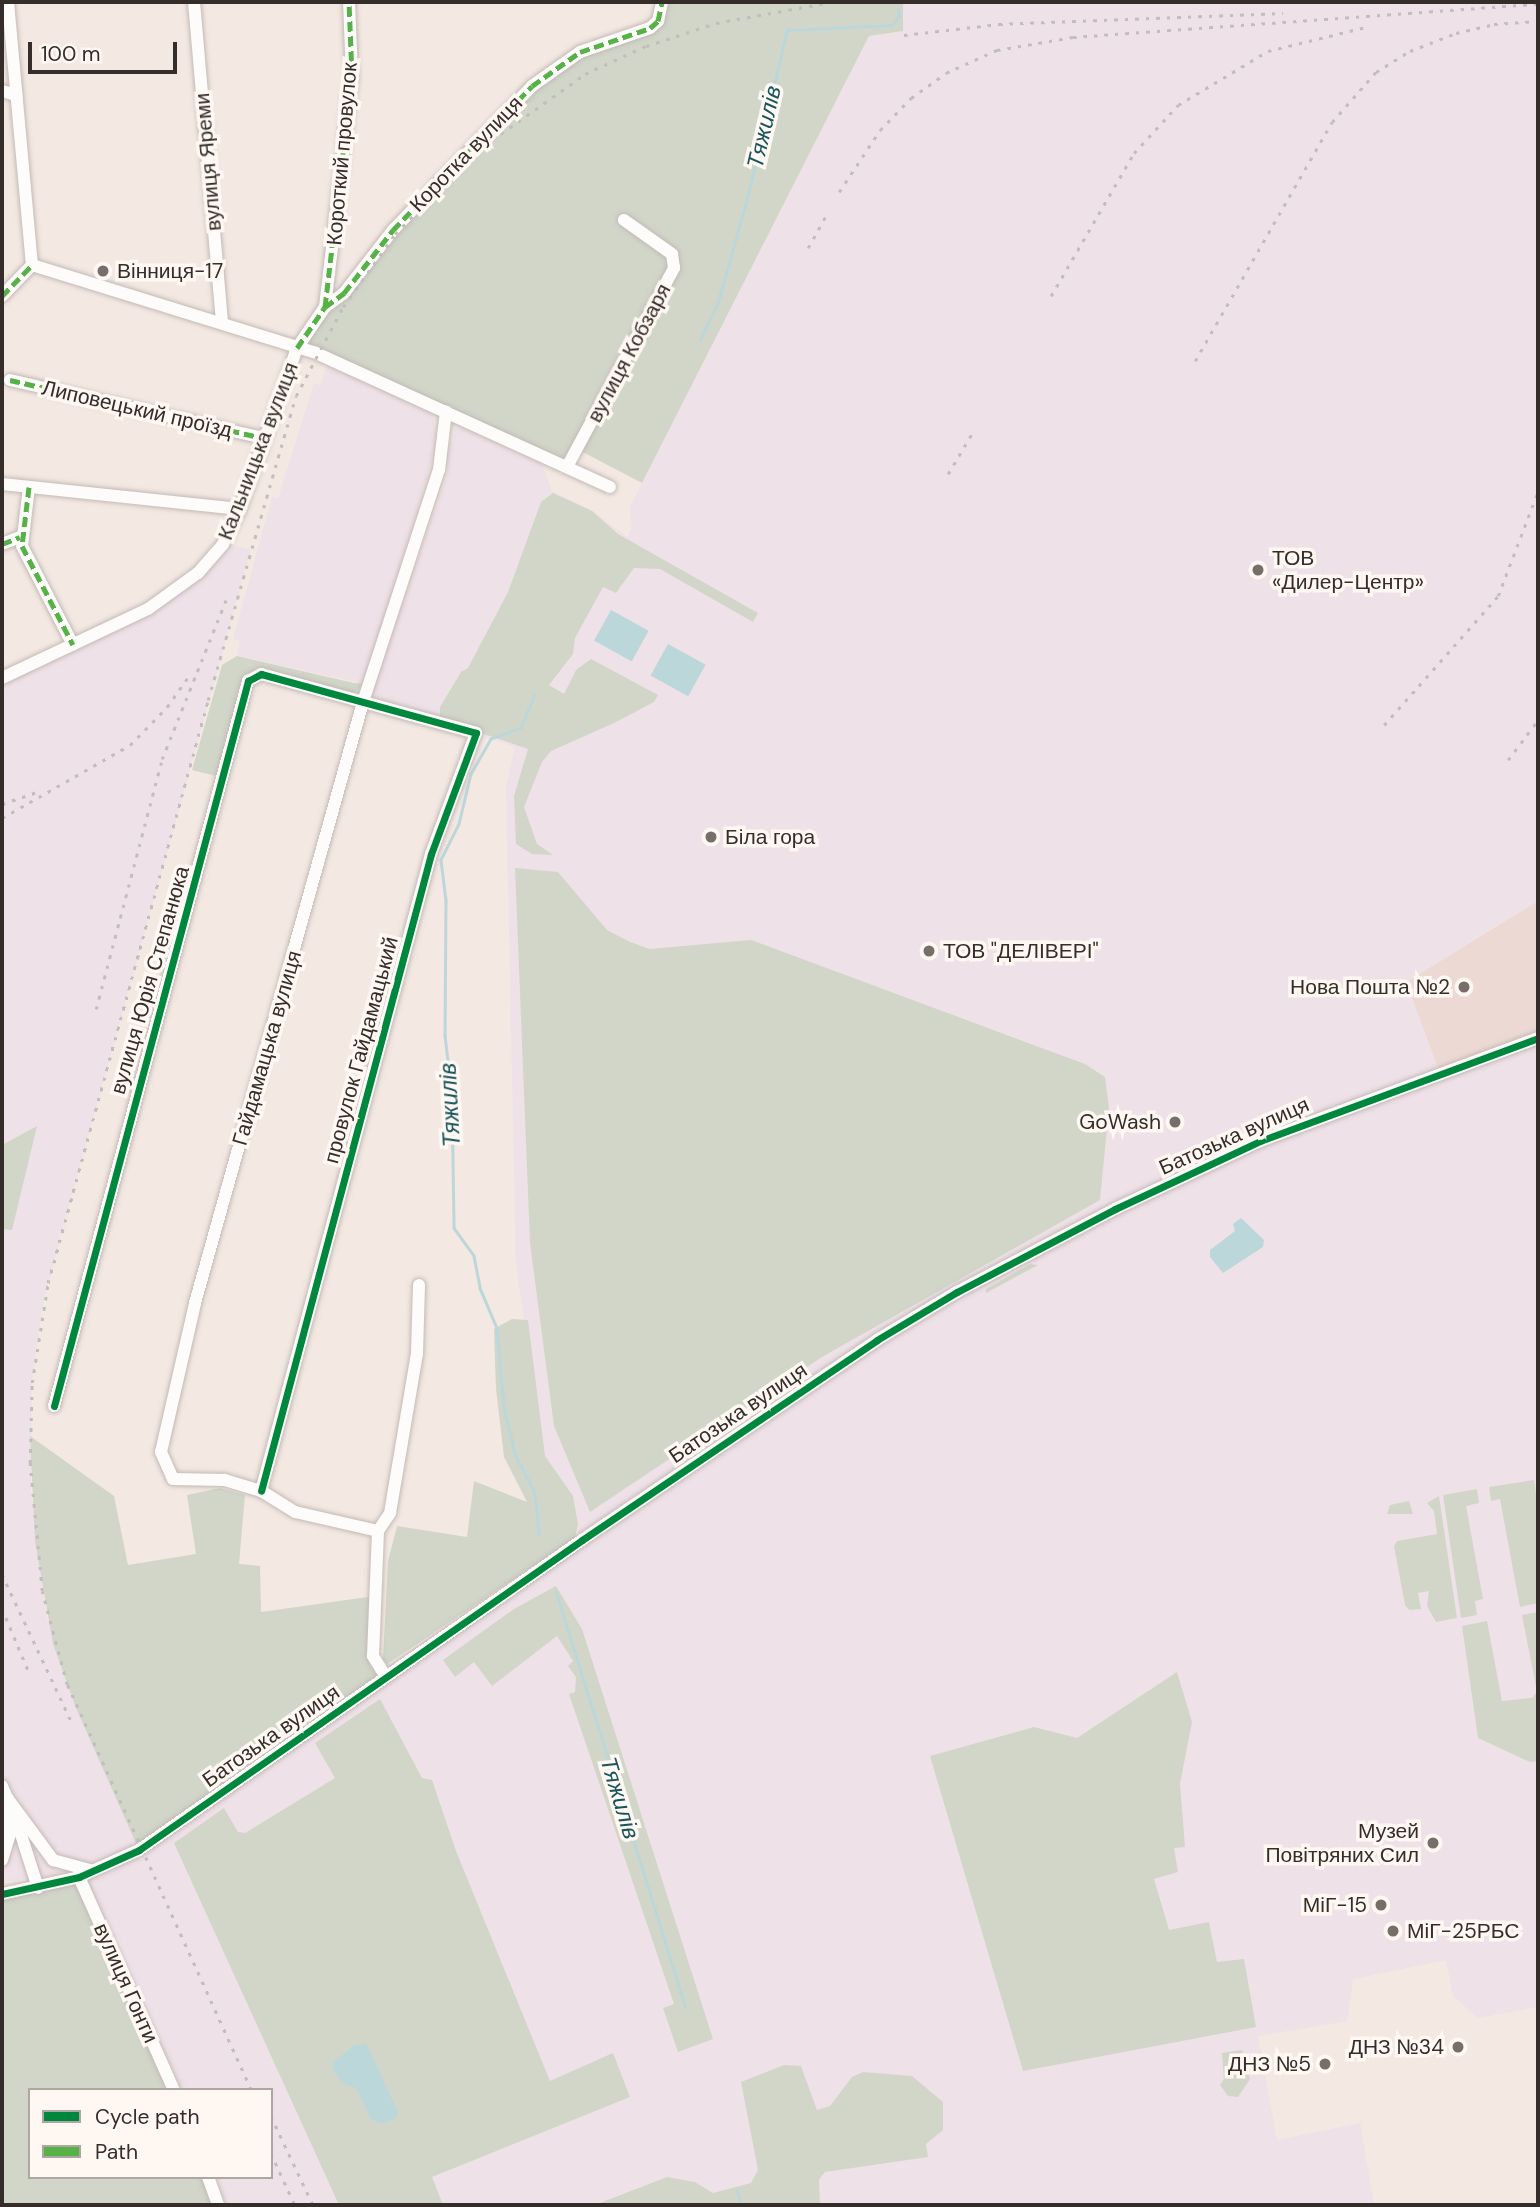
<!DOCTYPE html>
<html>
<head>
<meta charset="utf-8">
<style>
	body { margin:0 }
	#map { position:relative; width:1540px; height:2207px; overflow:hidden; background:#f3e8e2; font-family:"DM Sans",sans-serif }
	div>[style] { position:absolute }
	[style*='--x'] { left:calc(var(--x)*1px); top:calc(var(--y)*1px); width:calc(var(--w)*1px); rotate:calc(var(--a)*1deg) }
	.commercial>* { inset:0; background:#ecd9d4 }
	.industrial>* { inset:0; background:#efe1e8 }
	.green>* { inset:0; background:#d1d6c9 }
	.water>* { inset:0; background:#bcd7da; transform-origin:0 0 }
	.stream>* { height:2.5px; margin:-1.25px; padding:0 1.25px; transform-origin:1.25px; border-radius:1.25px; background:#bcd7da }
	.roads { filter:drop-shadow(0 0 2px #c3bab6) drop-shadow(0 0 2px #c3bab6) }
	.minor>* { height:12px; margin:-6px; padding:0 6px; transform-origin:6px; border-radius:6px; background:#fdfcfb }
	.rail>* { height:2.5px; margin-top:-1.25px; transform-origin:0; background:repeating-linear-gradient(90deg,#c1bebd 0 3.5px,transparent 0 10.5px) }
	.quiet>* { height:5px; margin-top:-2.5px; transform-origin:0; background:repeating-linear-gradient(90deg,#56b246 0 10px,transparent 0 15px) }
	.cycleway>* { height:7px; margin:-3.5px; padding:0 3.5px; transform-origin:3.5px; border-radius:3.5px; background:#00873e }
	.dots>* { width:19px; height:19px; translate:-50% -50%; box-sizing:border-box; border:4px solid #fef7f2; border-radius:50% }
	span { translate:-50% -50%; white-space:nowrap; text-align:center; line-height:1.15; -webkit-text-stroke:7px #fef7f2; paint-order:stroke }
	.street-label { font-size:21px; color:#342d29 }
	.poi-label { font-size:21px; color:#342d29 }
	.left { translate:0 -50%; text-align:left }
	.right { translate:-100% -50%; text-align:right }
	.water-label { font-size:23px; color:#19565c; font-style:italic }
	.frame { position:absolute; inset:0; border:4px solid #342d29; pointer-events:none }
	.legend { position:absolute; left:28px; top:2088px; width:245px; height:91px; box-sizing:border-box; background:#fef7f2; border:2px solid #ada6a2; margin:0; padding:9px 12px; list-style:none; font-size:21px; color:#342d29 }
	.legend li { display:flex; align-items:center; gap:14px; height:35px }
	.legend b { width:35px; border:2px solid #ada6a2 }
	.scale { position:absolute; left:28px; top:42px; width:149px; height:32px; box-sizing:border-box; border:4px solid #342d29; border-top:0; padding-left:9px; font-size:21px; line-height:24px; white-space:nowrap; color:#342d29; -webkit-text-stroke:5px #fef7f2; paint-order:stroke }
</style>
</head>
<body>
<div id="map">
	<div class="commercial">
		<i style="clip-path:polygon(1538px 901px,1538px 1039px,1439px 1071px,1406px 982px)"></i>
	</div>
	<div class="industrial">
		<i style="clip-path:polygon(903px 2px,1538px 2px,1538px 901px,1406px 982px,1439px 1071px,1538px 1040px,1538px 2007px,1478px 2018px,1453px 1996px,1446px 1960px,1353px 1979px,1347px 2021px,1258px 2036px,1277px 2140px,1360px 2123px,1374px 2205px,227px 2205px,216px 2177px,271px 2177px,271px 2090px,183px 2090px,82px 1869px,2px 1882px,2px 679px,158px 603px,223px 544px,251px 549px,63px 1227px,42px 1309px,32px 1383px,31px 1489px,47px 1617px,76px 1708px,142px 1848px,582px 1539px,543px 1452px,516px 1263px,506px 787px,515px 747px,370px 697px,448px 473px,448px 450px,457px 425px,542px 464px,552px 491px,593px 511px,627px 537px,632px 527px,630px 507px,869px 36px,902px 31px)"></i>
		<i style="clip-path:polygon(327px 366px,426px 408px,433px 415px,437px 443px,366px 684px,237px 656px,240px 641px,233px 639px,272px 497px,278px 499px,314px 383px,320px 385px)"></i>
	</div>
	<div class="green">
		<i style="clip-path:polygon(662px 2px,903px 2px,903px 31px,869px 36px,642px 483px,577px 449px,559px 461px,297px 348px,378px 247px,554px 69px,646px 30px)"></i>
		<i style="clip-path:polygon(553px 493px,592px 511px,618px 534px,758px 613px,753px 622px,660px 569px,634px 568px,616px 593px,603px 587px,575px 638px,573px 654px,549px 685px,564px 694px,576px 670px,591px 659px,658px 695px,654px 702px,614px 723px,551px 751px,542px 762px,524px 807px,537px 844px,553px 855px,532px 854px,516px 844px,514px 796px,528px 749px,440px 719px,440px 707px,461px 672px,468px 668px,508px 592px,541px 502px)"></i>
		<i style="clip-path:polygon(237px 656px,354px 683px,366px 684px,352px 694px,261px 672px,246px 680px,220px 777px,192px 770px,222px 665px)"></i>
		<i style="clip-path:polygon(515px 868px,558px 872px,607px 930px,630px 942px,650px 949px,751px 940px,1085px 1064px,1105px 1077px,1109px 1108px,1100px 1200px,822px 1357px,590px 1512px,554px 1426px,530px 1243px)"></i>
		<i style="clip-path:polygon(37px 1126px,12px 1230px,2px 1229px,2px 1145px)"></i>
		<i style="clip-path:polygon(1030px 1264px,1038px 1265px,986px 1293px,986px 1289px)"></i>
		<i style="clip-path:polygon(512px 1319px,528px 1320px,545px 1456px,573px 1496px,578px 1524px,575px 1538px,387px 1664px,383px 1659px,388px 1561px,397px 1526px,467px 1537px,474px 1481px,527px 1502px,504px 1457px,496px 1389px,494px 1329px)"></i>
		<i style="clip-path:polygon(30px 1436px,114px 1496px,128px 1565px,196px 1554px,187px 1495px,220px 1488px,245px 1495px,239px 1564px,260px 1566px,261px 1612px,375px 1596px,373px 1656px,386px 1677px,139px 1850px,76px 1708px,53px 1644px,35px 1541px)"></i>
		<i style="clip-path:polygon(1534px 1480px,1538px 1507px,1538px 1603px,1520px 1607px,1500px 1499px,1491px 1501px,1489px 1487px)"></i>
		<i style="clip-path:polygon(1477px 1489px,1479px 1503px,1466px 1506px,1483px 1599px,1475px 1601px,1477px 1615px,1461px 1618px,1443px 1495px)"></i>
		<i style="clip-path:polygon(1439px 1496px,1457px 1618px,1436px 1622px,1427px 1606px,1429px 1591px,1418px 1593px,1421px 1609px,1409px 1610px,1405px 1605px,1394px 1546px,1397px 1541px,1437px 1534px,1434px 1511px,1427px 1503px)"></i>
		<i style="clip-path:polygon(1409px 1501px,1413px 1514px,1387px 1514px,1390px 1505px)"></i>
		<i style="clip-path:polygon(556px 1586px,582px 1629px,713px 2039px,678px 2052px,663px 2008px,674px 2004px,569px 1694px,575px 1692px,576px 1677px,568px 1666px,573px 1661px,557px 1636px,492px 1686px,474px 1662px,455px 1677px,443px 1660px,514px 1609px)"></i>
		<i style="clip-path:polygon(1538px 1612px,1538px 1761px,1530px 1762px,1478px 1738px,1462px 1626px,1487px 1621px,1502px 1701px,1532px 1698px,1537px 1692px,1522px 1615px)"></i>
		<i style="clip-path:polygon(1177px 1672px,1192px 1722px,1180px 1784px,1185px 1847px,1174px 1848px,1178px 1872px,1154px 1879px,1169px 1930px,1209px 1922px,1217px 1962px,1244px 1959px,1256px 2027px,1023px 2071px,930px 1756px,1034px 1727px,1077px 1738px)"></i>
		<i style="clip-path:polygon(380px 1699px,422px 1778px,432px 1780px,456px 1851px,550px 2081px,613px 2053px,630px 2097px,432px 2177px,443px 2205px,339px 2205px,174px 1843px,224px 1808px,238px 1832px,245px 1833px,335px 1778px,315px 1743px)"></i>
		<i style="clip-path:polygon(79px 1877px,174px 2090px,30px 2090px,30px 2177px,208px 2177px,218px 2205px,2px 2205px,2px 1894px)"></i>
		<i style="clip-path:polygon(1242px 2050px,1250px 2079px,1238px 2097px,1228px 2096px,1220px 2085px,1224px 2079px,1222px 2053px)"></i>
		<i style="clip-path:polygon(784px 2065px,801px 2066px,817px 2110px,830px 2106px,852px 2077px,863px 2072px,912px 2076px,943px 2102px,943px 2130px,926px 2144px,928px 2157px,825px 2172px,819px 2180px,820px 2205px,595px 2205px,667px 2177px,695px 2182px,713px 2193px,751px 2183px,758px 2170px,741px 2082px)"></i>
	</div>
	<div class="water">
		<i style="left:611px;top:610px;width:43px;height:35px;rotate:29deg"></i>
		<i style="left:668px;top:644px;width:43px;height:36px;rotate:29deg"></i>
		<i style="clip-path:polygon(1241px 1218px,1264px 1240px,1263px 1247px,1223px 1273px,1210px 1257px,1210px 1250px,1235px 1231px,1233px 1224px)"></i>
		<i style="clip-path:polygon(366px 2043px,398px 2112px,396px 2118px,381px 2124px,371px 2119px,356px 2088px,342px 2083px,332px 2069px,333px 2063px,354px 2045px)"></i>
	</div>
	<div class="stream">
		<i style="--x:700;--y:340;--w:42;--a:-64.7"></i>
		<i style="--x:718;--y:302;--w:111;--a:-74.3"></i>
		<i style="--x:748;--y:195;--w:170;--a:-76.7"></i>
		<i style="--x:787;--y:30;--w:105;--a:-2.7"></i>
		<i style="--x:892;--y:25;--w:11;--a:-52"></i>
		<i style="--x:899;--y:16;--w:6;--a:-99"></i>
		<i style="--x:535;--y:695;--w:36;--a:113"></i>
		<i style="--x:521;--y:728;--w:32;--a:160"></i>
		<i style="--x:491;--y:739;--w:40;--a:119.7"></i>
		<i style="--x:471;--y:774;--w:51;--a:103.5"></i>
		<i style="--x:459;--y:824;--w:40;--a:116.6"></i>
		<i style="--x:441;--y:860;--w:39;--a:83"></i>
		<i style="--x:446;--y:899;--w:136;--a:90.4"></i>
		<i style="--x:445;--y:1035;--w:61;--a:83.5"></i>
		<i style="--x:452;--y:1096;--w:132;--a:89.1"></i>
		<i style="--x:454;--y:1228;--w:34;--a:54"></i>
		<i style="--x:474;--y:1256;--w:33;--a:79"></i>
		<i style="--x:480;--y:1288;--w:43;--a:67"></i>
		<i style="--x:497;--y:1328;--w:79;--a:84.9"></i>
		<i style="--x:504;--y:1407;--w:48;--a:76.8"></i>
		<i style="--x:515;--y:1454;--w:44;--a:62.9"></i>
		<i style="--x:535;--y:1493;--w:41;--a:84.4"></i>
		<i style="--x:556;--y:1591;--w:435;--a:72.7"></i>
		<i style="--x:737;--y:2190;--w:16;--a:72"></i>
	</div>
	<div class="roads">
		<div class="minor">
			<i style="--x:8;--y:2;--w:264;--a:84.8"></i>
			<i style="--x:194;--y:2;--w:321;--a:85"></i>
			<i style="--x:2;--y:91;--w:15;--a:16"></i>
			<i style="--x:32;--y:265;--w:297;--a:17.2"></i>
			<i style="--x:316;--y:353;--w:323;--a:24.5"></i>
			<i style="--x:2;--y:296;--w:43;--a:-45.9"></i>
			<i style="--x:325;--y:307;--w:233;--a:-83.3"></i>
			<i style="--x:352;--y:76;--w:74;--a:-92.3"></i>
			<i style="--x:10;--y:380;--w:261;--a:12.9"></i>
			<i style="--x:568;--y:465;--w:224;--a:-61.7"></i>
			<i style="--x:674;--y:268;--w:14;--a:-98"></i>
			<i style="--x:672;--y:254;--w:59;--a:-144.7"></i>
			<i style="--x:2;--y:484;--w:239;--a:6"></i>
			<i style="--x:29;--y:487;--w:59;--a:96.8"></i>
			<i style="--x:22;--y:546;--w:111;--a:62.7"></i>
			<i style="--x:2;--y:544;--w:19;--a:-21"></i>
			<i style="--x:2;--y:678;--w:161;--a:-25.3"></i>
			<i style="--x:148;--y:609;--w:62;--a:-35.8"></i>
			<i style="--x:198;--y:573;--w:38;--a:-49"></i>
			<i style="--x:223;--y:544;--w:39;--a:-64"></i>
			<i style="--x:240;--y:509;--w:171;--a:-70.5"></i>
			<i style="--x:297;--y:348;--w:50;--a:-55.7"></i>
			<i style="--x:325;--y:307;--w:24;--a:-36"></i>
			<i style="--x:344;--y:293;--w:80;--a:-52.1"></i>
			<i style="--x:393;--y:230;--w:200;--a:-46"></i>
			<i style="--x:532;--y:86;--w:59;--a:-35.3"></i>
			<i style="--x:580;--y:52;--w:74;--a:-18.9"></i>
			<i style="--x:650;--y:28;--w:11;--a:-41"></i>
			<i style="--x:658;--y:21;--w:19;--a:-78"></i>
			<i style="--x:54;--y:1406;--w:751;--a:-75.02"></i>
			<i style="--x:248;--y:681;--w:15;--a:-28"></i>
			<i style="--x:261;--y:674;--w:223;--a:15.3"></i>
			<i style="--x:476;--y:733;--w:129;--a:110.4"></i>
			<i style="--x:431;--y:854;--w:659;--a:104.94"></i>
			<i style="--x:378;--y:1531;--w:85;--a:-167.1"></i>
			<i style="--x:295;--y:1512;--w:40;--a:-148"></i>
			<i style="--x:261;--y:1491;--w:38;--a:-163"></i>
			<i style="--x:225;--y:1480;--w:52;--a:-178.9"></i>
			<i style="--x:173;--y:1479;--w:30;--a:-114"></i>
			<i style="--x:161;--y:1452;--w:153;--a:-77.1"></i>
			<i style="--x:195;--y:1303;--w:624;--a:-74.38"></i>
			<i style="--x:363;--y:702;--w:244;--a:-71.9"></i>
			<i style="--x:439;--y:470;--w:59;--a:-83.2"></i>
			<i style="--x:386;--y:1677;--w:25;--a:-122"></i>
			<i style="--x:373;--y:1656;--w:125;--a:-87.7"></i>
			<i style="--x:378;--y:1531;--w:22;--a:-56"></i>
			<i style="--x:390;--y:1513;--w:162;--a:-80.4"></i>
			<i style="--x:417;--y:1353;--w:68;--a:-88.3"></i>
			<i style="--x:2;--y:1786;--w:21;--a:67"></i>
			<i style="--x:8;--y:1799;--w:76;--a:53.6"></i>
			<i style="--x:53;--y:1860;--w:41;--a:15.4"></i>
			<i style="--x:17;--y:1822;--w:69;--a:72.3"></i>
			<i style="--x:2;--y:1860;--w:27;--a:-73"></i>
			<i style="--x:10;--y:1834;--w:35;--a:-93"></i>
			<i style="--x:79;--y:1877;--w:233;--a:66"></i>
			<i style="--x:2;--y:1894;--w:79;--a:-12.4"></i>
			<i style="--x:79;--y:1877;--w:66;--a:-24.2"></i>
			<i style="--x:139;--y:1850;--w:541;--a:-34.98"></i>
			<i style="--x:582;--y:1540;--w:356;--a:-34.1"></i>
			<i style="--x:877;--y:1340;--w:93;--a:-31"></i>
			<i style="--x:957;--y:1292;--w:178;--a:-27.7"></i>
			<i style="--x:1115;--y:1209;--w:160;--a:-25.1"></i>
			<i style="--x:1260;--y:1141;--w:296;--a:-20.3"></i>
			<i style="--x:208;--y:2177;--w:30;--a:70"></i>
		</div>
	</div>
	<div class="rail">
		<i style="--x:904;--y:35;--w:96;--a:-6.6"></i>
		<i style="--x:999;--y:24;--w:284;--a:-2.2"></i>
		<i style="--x:839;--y:192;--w:74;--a:-56.5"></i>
		<i style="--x:880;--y:130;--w:45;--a:-45.9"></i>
		<i style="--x:911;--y:98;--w:43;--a:-35.5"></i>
		<i style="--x:946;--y:73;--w:56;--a:-24.3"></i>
		<i style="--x:997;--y:50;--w:77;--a:-9.7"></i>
		<i style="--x:1073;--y:37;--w:466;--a:-4.1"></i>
		<i style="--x:808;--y:248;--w:38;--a:-61"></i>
		<i style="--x:1051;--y:296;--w:165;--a:-59.9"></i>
		<i style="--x:1134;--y:153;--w:65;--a:-47.5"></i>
		<i style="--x:1178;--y:105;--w:105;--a:-31"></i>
		<i style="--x:1268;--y:51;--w:105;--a:-13.8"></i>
		<i style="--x:1195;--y:361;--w:275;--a:-60.2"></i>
		<i style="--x:1332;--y:122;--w:67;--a:-48.7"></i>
		<i style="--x:1376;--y:72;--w:40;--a:-32"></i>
		<i style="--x:1410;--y:51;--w:49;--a:-21.4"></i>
		<i style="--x:1456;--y:33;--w:39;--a:-13"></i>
		<i style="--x:1494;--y:24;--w:44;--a:-3.9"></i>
		<i style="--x:948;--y:474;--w:51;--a:-59.4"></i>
		<i style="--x:1384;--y:725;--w:172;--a:-48.5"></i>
		<i style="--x:1498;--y:596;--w:112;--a:-69.1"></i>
		<i style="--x:1508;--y:760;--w:50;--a:-53.1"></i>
		<i style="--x:2;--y:804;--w:39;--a:-19"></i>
		<i style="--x:2;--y:818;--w:147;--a:-29.7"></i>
		<i style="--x:130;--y:745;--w:53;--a:-45.8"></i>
		<i style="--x:167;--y:707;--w:42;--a:-54.8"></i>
		<i style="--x:96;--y:1009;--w:259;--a:-75.2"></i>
		<i style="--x:162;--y:759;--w:177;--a:-68.1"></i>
		<i style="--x:2;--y:1574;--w:165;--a:64.8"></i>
		<i style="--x:2;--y:1608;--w:67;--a:67.2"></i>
		<i style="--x:251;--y:2090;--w:445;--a:-114.4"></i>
		<i style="--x:67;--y:1685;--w:97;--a:-104.9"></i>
		<i style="--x:42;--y:1591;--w:129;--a:-95.4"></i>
		<i style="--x:30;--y:1463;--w:80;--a:-88.6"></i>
		<i style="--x:32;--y:1383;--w:101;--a:-80.9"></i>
		<i style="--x:48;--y:1283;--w:605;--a:-74.65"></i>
		<i style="--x:208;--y:700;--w:316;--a:-73.9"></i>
		<i style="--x:296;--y:396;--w:101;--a:-62.2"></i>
		<i style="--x:343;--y:307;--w:90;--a:-54.5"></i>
		<i style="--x:395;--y:234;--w:115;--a:-45.7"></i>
		<i style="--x:475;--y:152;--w:135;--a:-35.3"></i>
		<i style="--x:585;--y:74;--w:67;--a:-24.7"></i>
		<i style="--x:646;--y:46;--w:74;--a:-18.2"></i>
		<i style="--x:716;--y:23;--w:117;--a:-10.3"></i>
		<i style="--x:271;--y:2116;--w:98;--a:64.7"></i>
		<i style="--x:271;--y:2153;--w:57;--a:65.2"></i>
	</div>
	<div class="quiet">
		<i style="--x:2;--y:296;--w:43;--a:-45.9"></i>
		<i style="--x:325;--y:307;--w:233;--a:-83.3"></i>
		<i style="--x:352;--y:76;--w:74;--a:-92.3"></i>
		<i style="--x:297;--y:348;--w:50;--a:-55.7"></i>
		<i style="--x:325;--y:307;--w:24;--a:-36"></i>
		<i style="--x:344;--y:293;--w:80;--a:-52.1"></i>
		<i style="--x:393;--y:230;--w:200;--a:-46"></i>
		<i style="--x:532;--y:86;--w:59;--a:-35.3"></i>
		<i style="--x:580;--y:52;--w:74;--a:-18.9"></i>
		<i style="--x:650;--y:28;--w:11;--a:-41"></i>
		<i style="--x:658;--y:21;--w:19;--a:-78"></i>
		<i style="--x:10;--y:380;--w:261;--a:12.9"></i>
		<i style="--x:29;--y:487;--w:59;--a:96.8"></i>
		<i style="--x:22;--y:546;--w:111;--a:62.7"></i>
		<i style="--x:2;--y:544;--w:19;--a:-21"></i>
	</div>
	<div class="cycleway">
		<i style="--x:54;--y:1406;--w:751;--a:-75.02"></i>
		<i style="--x:248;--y:681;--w:15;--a:-28"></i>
		<i style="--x:261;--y:674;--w:223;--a:15.3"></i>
		<i style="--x:476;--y:733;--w:129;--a:110.4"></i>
		<i style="--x:431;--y:854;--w:659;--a:104.94"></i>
		<i style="--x:2;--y:1894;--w:79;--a:-12.4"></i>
		<i style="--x:79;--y:1877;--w:66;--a:-24.2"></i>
		<i style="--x:139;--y:1850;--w:541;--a:-34.98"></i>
		<i style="--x:582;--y:1540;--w:356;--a:-34.1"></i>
		<i style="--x:877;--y:1340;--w:93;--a:-31"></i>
		<i style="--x:957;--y:1292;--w:178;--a:-27.7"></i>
		<i style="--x:1115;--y:1209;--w:160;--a:-25.1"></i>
		<i style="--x:1260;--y:1141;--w:296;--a:-20.3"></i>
	</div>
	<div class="dots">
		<i style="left:103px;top:271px;background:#776e6a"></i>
		<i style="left:1258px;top:570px;background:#776e6a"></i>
		<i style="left:711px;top:837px;background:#776e6a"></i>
		<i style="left:929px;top:951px;background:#776e6a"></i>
		<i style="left:1464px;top:987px;background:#776e6a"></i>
		<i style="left:1175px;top:1122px;background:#776e6a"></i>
		<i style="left:1433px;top:1843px;background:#776e6a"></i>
		<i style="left:1381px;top:1905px;background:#776e6a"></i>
		<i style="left:1393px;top:1931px;background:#776e6a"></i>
		<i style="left:1458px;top:2047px;background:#776e6a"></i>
		<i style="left:1325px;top:2064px;background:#776e6a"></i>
	</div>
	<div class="street-label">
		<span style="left:342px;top:154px;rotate:-85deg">Короткий провулок</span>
		<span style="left:466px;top:154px;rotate:-46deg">Коротка вулиця</span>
		<span style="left:208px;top:162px;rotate:-95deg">вулиця Яреми</span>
		<span style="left:629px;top:353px;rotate:-62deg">вулиця Кобзаря</span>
		<span style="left:137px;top:409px;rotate:13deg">Липовецький проїзд</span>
		<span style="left:258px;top:451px;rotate:-69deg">Кальницька вулиця</span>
		<span style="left:150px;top:980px;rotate:-74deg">вулиця Юрія Степанюка</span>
		<span style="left:267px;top:1048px;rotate:-74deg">Гайдамацька вулиця</span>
		<span style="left:361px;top:1050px;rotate:-75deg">провулок Гайдамацький</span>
		<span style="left:1234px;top:1136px;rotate:-24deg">Батозька вулиця</span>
		<span style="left:738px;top:1413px;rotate:-34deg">Батозька вулиця</span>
		<span style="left:271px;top:1736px;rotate:-35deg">Батозька вулиця</span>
		<span style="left:126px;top:1983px;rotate:66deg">вулиця Гонти</span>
	</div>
	<div class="poi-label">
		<span class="left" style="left:117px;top:271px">Вінниця-17</span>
		<span class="left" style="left:1272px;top:570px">ТОВ<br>«Дилер-Центр»</span>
		<span class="left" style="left:725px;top:837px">Біла гора</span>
		<span class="left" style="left:943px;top:951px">ТОВ "ДЕЛІВЕРІ"</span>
		<span class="right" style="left:1450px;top:987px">Нова Пошта №2</span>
		<span class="right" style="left:1161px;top:1122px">GoWash</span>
		<span class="right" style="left:1419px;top:1843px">Музей<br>Повітряних Сил</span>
		<span class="right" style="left:1367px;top:1905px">МіГ-15</span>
		<span class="left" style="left:1407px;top:1931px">МіГ-25РБС</span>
		<span class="right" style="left:1444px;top:2047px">ДНЗ №34</span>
		<span class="right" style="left:1311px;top:2064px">ДНЗ №5</span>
	</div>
	<div class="water-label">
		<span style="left:764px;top:127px;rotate:-77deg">Тяжилів</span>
		<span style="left:450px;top:1105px;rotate:-93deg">Тяжилів</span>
		<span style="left:620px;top:1798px;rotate:73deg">Тяжилів</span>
	</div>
	<div class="frame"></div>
	<ul class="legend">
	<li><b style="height:9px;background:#00873e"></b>Cycle path</li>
	<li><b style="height:9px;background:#56b246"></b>Path</li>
	</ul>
	<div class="scale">100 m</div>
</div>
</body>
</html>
